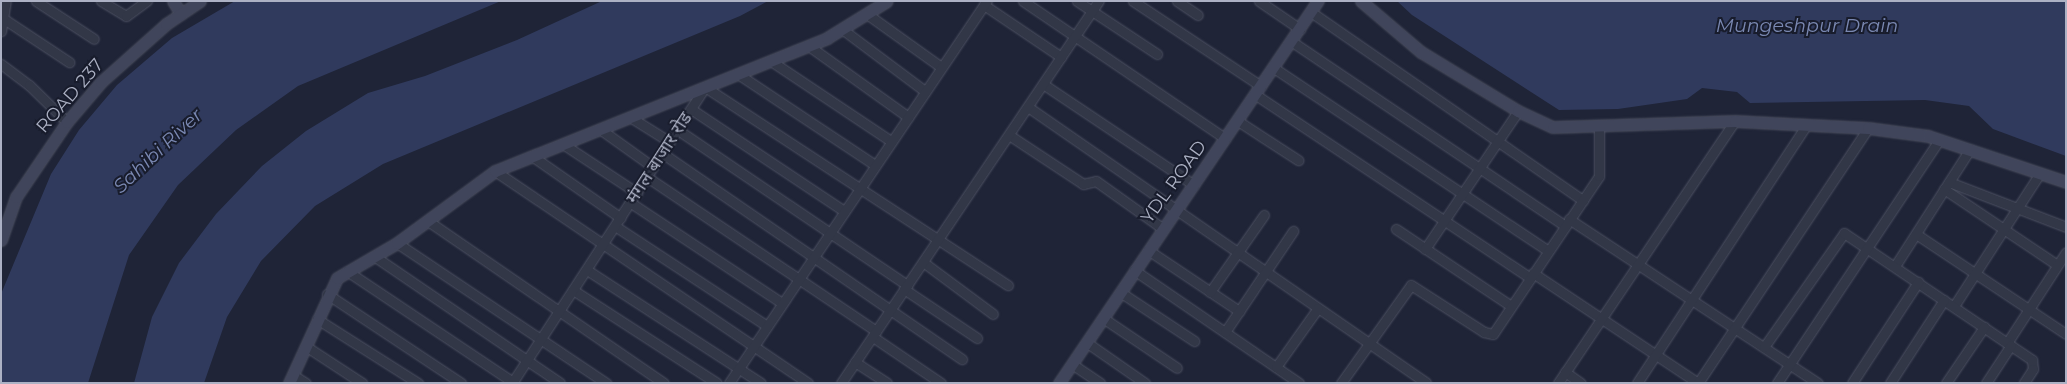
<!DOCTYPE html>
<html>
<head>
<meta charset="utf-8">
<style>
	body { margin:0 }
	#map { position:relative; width:2067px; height:384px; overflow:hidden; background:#1f2437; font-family:Montserrat,"Noto Sans Devanagari",sans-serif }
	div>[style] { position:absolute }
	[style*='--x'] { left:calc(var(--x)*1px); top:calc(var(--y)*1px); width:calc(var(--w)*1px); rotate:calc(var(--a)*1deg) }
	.water>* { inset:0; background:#303a5d }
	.roads { filter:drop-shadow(0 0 1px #4d5162) drop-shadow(0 0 1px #4d5162) }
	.street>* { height:9px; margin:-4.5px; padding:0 4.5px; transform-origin:4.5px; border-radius:4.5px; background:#323747 }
	.secondary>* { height:11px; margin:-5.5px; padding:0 5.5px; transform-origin:5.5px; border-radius:5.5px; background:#40455b }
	span { translate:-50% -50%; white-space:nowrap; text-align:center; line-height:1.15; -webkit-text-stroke:4px #181c2c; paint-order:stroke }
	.street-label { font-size:18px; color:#acb1c4 }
	.water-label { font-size:19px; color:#7a88b2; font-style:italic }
	.frame { position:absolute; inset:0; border:2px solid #acb1c4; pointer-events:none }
</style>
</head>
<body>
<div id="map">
	<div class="water">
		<i style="clip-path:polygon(235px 1px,501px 1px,298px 86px,236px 130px,178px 185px,129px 255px,88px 383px,1px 383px,1px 294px,51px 174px,79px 130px,117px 85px,172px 38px)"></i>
		<i style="clip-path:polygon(602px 1px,768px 1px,740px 16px,383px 164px,315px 206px,261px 261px,227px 317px,204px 383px,134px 383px,152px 317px,179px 263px,216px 214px,262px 166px,306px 131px,368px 93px,425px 76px,517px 40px)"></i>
		<i style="clip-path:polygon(1397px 1px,2066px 1px,2066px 156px,1993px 129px,1969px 106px,1925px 100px,1750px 103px,1737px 92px,1702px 88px,1687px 99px,1618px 109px,1559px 110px,1412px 15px)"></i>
	</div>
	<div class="roads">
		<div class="street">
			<i style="--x:36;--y:1;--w:69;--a:33.2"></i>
			<i style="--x:101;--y:1;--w:29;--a:31"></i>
			<i style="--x:126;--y:16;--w:26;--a:-36"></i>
			<i style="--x:1023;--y:1;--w:245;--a:34.2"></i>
			<i style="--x:1077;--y:1;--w:96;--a:33.5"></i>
			<i style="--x:1133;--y:1;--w:154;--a:33.6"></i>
			<i style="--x:1177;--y:1;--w:25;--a:34"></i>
			<i style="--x:1259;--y:1;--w:50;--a:34.3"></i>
			<i style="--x:984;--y:5;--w:93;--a:34"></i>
			<i style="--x:1311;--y:12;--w:331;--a:34.7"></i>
			<i style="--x:867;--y:14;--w:91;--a:35.6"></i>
			<i style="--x:1;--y:17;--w:82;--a:33.5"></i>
			<i style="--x:842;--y:29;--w:104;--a:36.8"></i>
			<i style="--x:1;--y:31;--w:30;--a:-81"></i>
			<i style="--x:1291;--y:41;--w:331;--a:34"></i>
			<i style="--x:809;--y:46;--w:122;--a:35.6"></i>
			<i style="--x:771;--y:61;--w:144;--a:33.7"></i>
			<i style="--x:1;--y:64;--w:35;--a:37"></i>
			<i style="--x:29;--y:85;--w:53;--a:44.2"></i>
			<i style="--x:1274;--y:68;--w:329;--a:33.7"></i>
			<i style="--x:738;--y:74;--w:164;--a:33.6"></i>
			<i style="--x:1043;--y:84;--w:182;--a:33.8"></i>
			<i style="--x:1256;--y:95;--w:329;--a:33.7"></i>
			<i style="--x:1028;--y:107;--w:484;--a:34.7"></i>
			<i style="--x:691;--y:109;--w:184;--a:33.7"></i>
			<i style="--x:630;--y:117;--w:47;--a:32"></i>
			<i style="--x:1238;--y:121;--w:72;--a:33"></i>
			<i style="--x:600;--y:129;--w:65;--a:35.6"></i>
			<i style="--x:678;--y:130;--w:277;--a:34.1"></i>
			<i style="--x:1009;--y:135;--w:89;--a:33.5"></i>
			<i style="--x:1083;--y:184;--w:13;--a:-13"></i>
			<i style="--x:1096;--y:181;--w:81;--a:35.5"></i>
			<i style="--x:563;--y:144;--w:89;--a:33.5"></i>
			<i style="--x:662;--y:153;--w:364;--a:34.5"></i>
			<i style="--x:532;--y:156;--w:108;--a:34.9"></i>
			<i style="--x:495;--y:171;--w:378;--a:34.1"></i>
			<i style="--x:647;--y:177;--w:276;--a:33.9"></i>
			<i style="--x:1949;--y:182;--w:125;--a:21"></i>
			<i style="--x:1944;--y:189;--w:136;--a:33.9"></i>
			<i style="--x:631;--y:203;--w:181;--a:33.5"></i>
			<i style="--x:1569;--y:219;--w:298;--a:33.4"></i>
			<i style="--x:428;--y:221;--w:286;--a:34.5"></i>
			<i style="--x:615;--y:226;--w:182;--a:33.3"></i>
			<i style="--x:1396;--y:229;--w:138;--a:33.8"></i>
			<i style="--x:1916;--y:234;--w:180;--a:33.7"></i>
			<i style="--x:397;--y:243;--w:252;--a:33.8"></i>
			<i style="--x:1425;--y:249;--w:166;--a:-56"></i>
			<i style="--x:1148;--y:250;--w:110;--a:33.8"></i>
			<i style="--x:374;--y:256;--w:225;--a:34.3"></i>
			<i style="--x:923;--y:262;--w:87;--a:36.6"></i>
			<i style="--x:1895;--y:266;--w:139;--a:-57.3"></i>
			<i style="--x:587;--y:270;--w:207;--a:33"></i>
			<i style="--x:1134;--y:270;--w:200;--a:34.4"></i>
			<i style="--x:347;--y:271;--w:201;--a:33.8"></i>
			<i style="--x:1533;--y:273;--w:198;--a:33.7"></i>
			<i style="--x:904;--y:289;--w:88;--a:33.9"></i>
			<i style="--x:573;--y:290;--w:171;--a:32.9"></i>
			<i style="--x:1120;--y:292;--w:89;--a:33.5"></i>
			<i style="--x:1210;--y:292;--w:94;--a:-55"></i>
			<i style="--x:327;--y:294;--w:161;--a:33.6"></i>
			<i style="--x:1954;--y:306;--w:158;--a:-57.1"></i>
			<i style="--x:1103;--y:318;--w:89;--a:34"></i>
			<i style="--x:317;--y:319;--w:120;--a:32.4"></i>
			<i style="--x:1225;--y:332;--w:122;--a:-56"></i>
			<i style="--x:873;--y:337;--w:82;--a:34.1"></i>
			<i style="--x:1086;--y:342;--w:72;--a:34.8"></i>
			<i style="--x:2007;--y:343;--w:108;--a:-57"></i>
			<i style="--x:307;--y:347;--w:66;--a:33.2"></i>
			<i style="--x:1764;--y:347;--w:139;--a:-54.9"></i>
			<i style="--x:1844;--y:233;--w:227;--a:34"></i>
			<i style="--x:2032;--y:360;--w:9;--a:84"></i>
			<i style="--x:2033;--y:369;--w:17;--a:123"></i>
			<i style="--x:855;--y:362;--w:38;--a:33"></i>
			<i style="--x:1072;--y:364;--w:34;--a:34"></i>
			<i style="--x:1276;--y:367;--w:72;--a:-54.6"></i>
			<i style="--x:1565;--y:372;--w:19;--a:35"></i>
			<i style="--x:293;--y:375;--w:15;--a:32"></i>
			<i style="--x:512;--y:383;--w:353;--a:-56.9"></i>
			<i style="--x:705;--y:87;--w:362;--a:33.2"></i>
			<i style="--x:729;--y:383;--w:461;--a:-56"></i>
			<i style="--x:841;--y:383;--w:461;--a:-56"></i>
			<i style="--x:1341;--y:383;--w:120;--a:-54.5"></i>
			<i style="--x:1411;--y:285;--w:87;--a:32.8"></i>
			<i style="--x:1484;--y:332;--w:9;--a:13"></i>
			<i style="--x:1493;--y:334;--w:190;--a:-56.1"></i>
			<i style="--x:1599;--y:176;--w:49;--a:-90"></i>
			<i style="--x:1558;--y:383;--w:316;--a:-56"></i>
			<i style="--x:1637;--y:383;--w:310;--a:-56.7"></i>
			<i style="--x:1698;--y:383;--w:306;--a:-56.3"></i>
			<i style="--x:1777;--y:383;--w:293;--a:-56.3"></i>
			<i style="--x:1852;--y:383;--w:121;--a:-56.8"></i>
			<i style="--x:1890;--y:383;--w:99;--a:-57"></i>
			<i style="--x:1946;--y:383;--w:68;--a:-55.8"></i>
			<i style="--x:1986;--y:383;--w:45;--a:-56.7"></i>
		</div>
		<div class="secondary">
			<i style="--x:173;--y:1;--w:15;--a:58"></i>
			<i style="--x:1361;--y:1;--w:79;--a:40.4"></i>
			<i style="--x:1421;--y:52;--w:114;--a:31.3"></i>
			<i style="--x:1518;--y:111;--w:38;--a:25"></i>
			<i style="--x:1553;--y:127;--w:182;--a:-1.9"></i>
			<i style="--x:1735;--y:121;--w:133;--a:3"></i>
			<i style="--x:1868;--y:128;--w:61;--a:7.6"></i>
			<i style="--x:1928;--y:136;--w:145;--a:18.4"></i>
			<i style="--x:1;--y:240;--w:46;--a:-70.8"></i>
			<i style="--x:16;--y:197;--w:91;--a:-55.8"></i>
			<i style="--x:67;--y:122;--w:52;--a:-49.6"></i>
			<i style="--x:101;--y:82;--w:87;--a:-41.7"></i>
			<i style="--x:166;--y:24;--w:41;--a:-34.1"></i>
			<i style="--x:289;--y:383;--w:115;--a:-65.4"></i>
			<i style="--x:337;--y:278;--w:69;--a:-30.3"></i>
			<i style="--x:397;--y:243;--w:122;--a:-36.3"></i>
			<i style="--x:495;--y:171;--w:358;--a:-21.8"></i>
			<i style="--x:827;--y:38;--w:70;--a:-31.7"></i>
			<i style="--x:1059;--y:383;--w:462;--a:-55.9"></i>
		</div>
	</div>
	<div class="street-label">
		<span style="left:70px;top:96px;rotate:-49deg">ROAD 237</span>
		<span style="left:659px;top:158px;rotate:-57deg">मंगल बाजार रोड</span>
		<span style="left:1174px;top:182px;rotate:-54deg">YDL ROAD</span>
	</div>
	<div class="water-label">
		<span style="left:1807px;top:26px">Mungeshpur Drain</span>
		<span style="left:158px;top:151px;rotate:-43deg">Sahibi River</span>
	</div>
	<div class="frame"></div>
</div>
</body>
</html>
